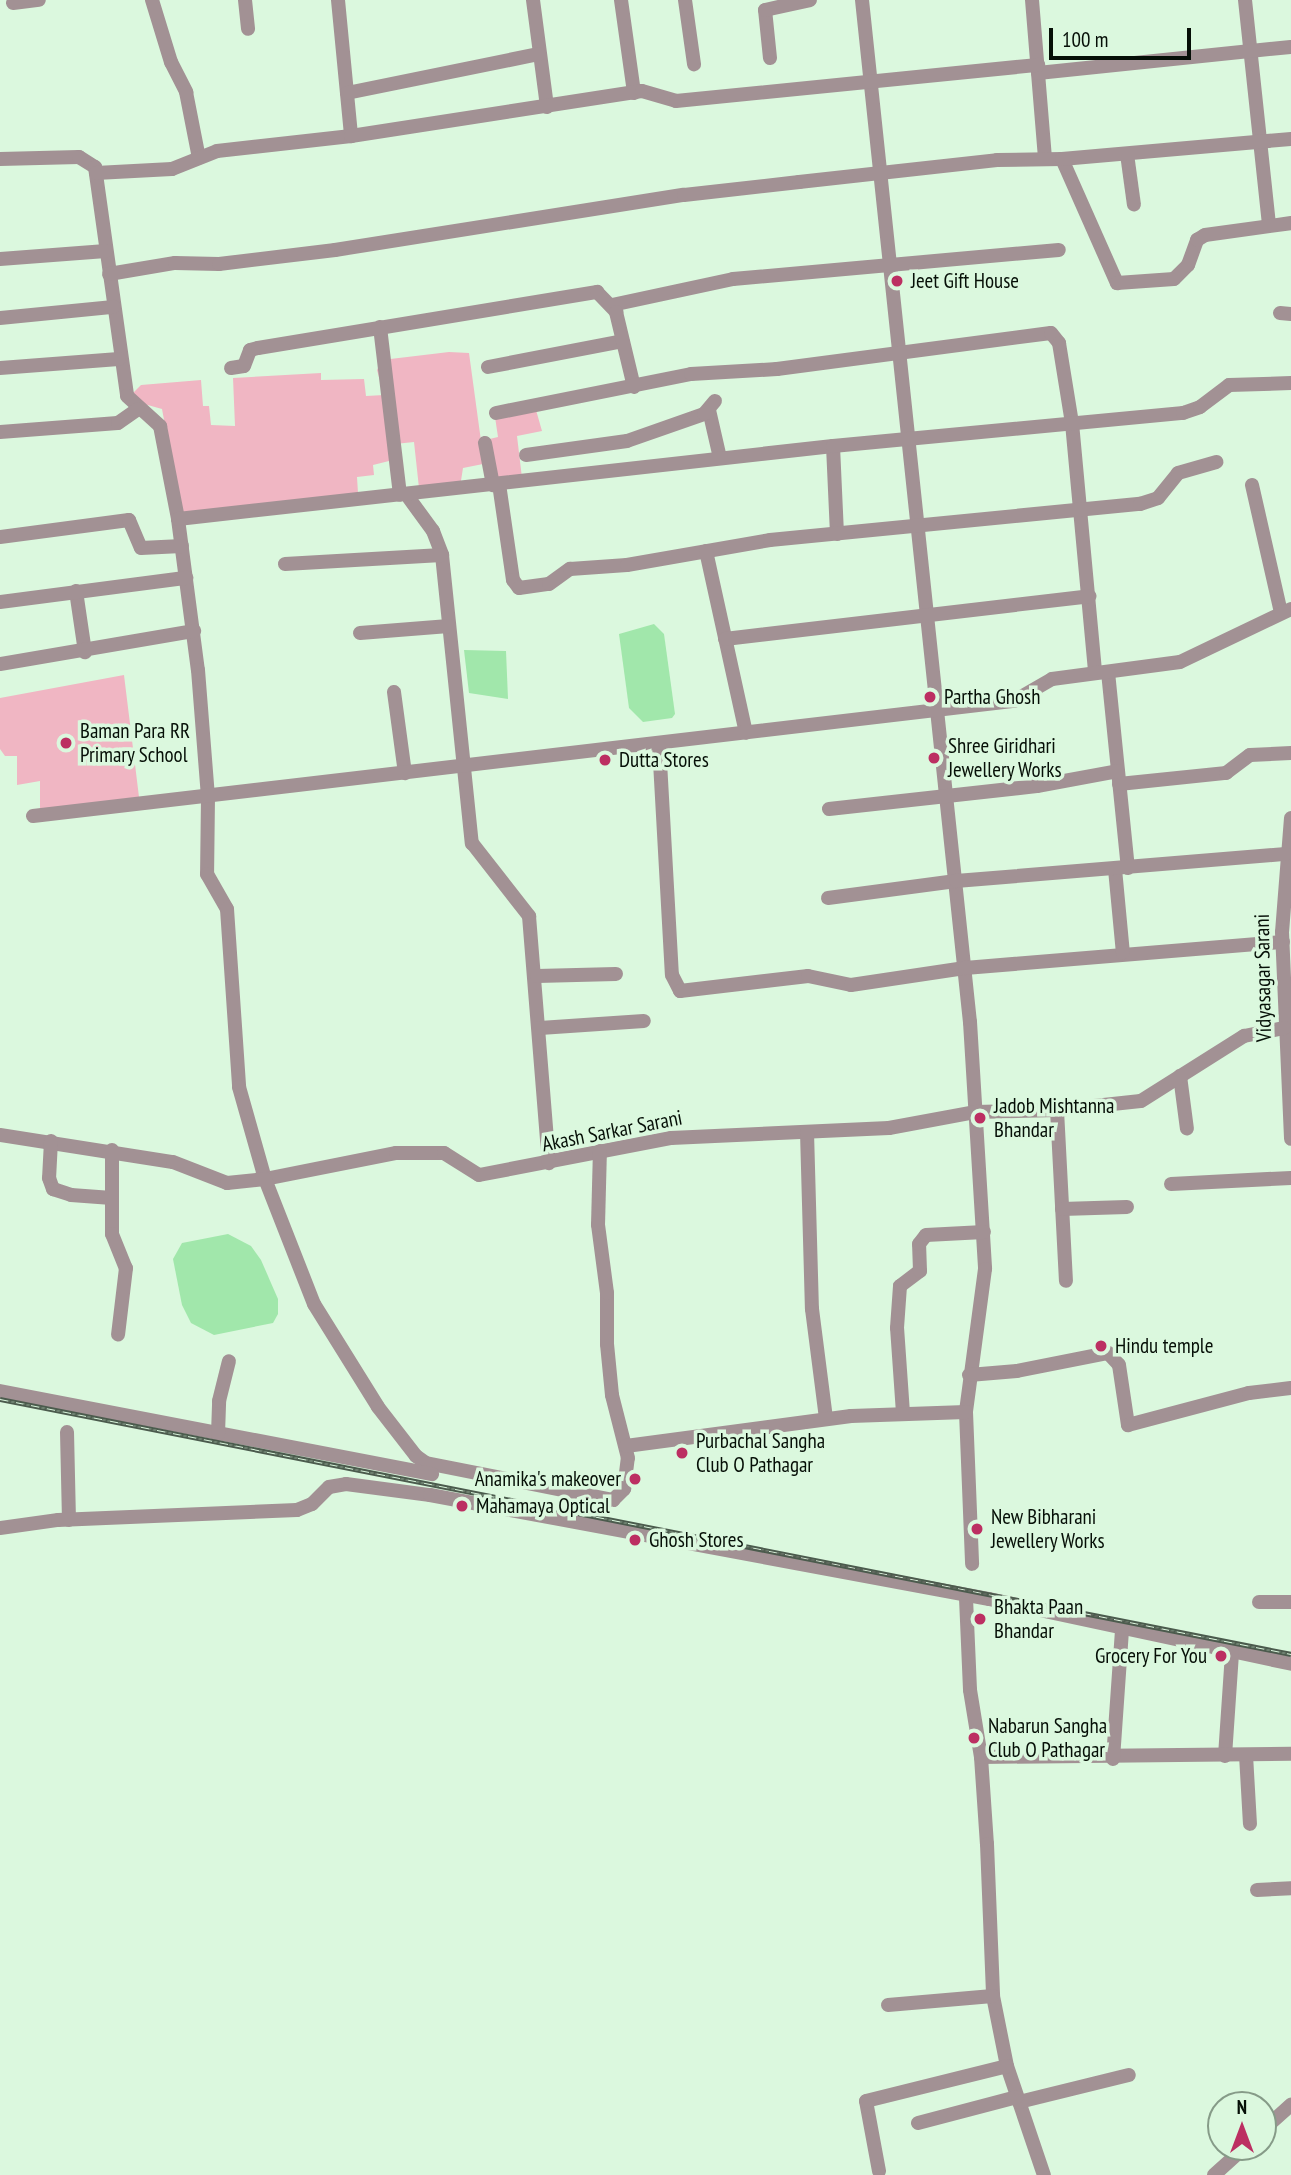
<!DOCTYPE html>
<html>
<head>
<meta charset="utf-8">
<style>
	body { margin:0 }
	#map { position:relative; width:1291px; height:2175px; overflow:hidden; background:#dbf8de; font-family:"PT Sans Narrow",sans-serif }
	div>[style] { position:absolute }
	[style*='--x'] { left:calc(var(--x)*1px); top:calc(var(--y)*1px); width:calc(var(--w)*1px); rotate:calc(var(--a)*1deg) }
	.green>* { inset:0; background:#f0b6c3 }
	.water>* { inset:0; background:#a1e7ab }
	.minor>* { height:14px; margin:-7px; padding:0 7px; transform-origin:7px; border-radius:7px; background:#a29194 }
	.rail>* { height:5px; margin-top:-2.5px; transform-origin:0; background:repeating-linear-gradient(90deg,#dbf8de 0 8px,#4b5b4d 0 16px); box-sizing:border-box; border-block:2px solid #4b5b4d }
	.dots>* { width:19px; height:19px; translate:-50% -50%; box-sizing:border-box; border:4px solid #dbf8de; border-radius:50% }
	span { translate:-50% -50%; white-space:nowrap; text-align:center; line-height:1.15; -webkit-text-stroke:7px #dbf8de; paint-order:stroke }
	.poi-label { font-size:21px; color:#060f07 }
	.left { translate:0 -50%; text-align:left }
	.right { translate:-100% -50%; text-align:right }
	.street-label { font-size:21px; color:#060f07 }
	.north { position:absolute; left:1207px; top:2091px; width:70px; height:70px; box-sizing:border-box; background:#dbf8de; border:2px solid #869b88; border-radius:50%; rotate:0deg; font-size:19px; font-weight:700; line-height:28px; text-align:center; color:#060f07 }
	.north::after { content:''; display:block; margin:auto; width:24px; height:32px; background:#bc2f62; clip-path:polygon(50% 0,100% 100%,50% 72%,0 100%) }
	.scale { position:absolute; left:1049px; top:28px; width:142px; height:32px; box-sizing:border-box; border:4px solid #060f07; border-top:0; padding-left:9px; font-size:21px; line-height:24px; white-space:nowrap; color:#060f07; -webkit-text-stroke:5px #dbf8de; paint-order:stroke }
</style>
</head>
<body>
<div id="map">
	<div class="green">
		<i style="clip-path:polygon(449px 352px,469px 353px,481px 441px,498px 437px,495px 417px,536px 410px,542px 431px,517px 436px,522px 478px,487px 482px,483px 464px,463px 468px,460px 487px,419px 488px,414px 442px,395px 444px,397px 459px,373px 465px,374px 475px,357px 477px,358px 493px,182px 516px,162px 409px,137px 402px,133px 393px,141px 385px,201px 380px,203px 406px,209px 406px,211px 425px,235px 426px,233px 378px,321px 373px,321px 380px,364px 379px,366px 396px,384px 395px,377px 370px,382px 360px)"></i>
		<i style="clip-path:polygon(124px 675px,139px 797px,40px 810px,40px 781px,17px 785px,17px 756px,5px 756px,0 749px,0 698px)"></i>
	</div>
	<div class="water">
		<i style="clip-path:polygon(654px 624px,664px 634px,675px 714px,672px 718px,643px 722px,629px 708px,619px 634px)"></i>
		<i style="clip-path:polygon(464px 650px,506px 651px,508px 699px,469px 693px)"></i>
		<i style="clip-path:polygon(228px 1234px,251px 1246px,261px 1260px,278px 1299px,278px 1314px,273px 1323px,214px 1335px,191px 1323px,182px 1305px,173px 1259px,182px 1243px)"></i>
	</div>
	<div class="minor">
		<i style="--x:152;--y:0;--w:65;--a:73"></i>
		<i style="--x:171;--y:62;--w:34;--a:63"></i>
		<i style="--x:186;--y:92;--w:67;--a:78.9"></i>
		<i style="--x:245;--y:0;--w:29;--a:84"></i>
		<i style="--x:338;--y:0;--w:137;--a:84.5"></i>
		<i style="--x:533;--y:0;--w:108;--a:82.5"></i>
		<i style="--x:621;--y:0;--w:94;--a:82"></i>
		<i style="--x:685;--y:0;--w:65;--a:82"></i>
		<i style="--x:862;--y:0;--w:1028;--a:83.97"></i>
		<i style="--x:970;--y:1022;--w:247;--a:86.5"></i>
		<i style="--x:985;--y:1269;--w:144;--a:97.6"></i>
		<i style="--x:966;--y:1412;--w:152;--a:87.7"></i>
		<i style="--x:1032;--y:0;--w:158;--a:85.3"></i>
		<i style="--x:1245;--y:0;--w:225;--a:83.9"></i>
		<i style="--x:13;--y:3;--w:26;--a:-7"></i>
		<i style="--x:770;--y:58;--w:48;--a:-95.9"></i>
		<i style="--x:765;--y:10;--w:46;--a:-12.5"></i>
		<i style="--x:1038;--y:73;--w:254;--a:-5.9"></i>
		<i style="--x:347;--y:93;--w:196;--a:-11.5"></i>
		<i style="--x:1127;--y:154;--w:51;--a:82.2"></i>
		<i style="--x:0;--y:159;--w:79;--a:-1.5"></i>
		<i style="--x:79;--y:157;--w:19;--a:32"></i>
		<i style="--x:95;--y:167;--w:231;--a:82"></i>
		<i style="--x:127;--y:396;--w:45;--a:42.3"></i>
		<i style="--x:160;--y:426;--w:95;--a:79"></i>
		<i style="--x:178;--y:519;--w:152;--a:82.5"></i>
		<i style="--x:198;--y:670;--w:127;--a:85.5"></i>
		<i style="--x:208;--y:797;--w:77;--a:90.7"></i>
		<i style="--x:207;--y:874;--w:40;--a:60.3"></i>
		<i style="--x:227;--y:909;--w:178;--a:86.1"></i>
		<i style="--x:239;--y:1087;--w:96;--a:74.2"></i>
		<i style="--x:265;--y:1179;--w:134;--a:-11.2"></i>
		<i style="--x:396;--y:1153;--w:48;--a:0"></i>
		<i style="--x:444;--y:1153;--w:41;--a:32.2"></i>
		<i style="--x:479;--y:1175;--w:196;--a:-10.9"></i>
		<i style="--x:671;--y:1138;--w:218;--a:-2.6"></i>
		<i style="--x:889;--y:1128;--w:87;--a:-10.5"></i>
		<i style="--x:975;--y:1112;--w:82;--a:-1.4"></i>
		<i style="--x:1057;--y:1110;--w:171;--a:87"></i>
		<i style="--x:1062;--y:159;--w:136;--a:66.1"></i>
		<i style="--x:1117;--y:283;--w:57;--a:-4"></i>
		<i style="--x:1174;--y:279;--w:20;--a:-45"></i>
		<i style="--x:1188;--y:265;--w:27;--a:-70"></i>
		<i style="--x:1197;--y:240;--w:9;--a:-32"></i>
		<i style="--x:1205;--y:235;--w:87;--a:-7.9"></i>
		<i style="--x:96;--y:173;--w:76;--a:-3"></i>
		<i style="--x:172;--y:169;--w:48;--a:-21.8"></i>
		<i style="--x:217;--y:151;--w:135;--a:-6.4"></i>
		<i style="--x:351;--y:136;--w:294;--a:-8.8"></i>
		<i style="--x:642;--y:91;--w:35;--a:16"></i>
		<i style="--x:676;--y:101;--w:364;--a:-5.7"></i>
		<i style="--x:0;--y:259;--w:106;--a:-4.3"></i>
		<i style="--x:109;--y:274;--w:67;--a:-9.5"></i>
		<i style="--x:175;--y:263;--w:44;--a:1.3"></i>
		<i style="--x:219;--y:264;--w:117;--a:-6.9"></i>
		<i style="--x:335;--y:250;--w:353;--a:-9"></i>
		<i style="--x:684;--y:195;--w:116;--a:-6.4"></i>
		<i style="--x:799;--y:182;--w:199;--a:-6.3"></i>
		<i style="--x:997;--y:160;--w:65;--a:-0.9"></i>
		<i style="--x:1062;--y:159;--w:230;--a:-5"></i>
		<i style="--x:612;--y:305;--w:124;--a:-12.1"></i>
		<i style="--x:733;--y:279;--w:327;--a:-5.1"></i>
		<i style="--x:1280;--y:313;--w:11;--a:5"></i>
		<i style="--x:0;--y:318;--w:114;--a:-5.6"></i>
		<i style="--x:380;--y:327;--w:169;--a:83.2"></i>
		<i style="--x:488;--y:367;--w:137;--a:-10.9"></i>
		<i style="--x:0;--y:368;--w:119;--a:-4.3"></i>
		<i style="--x:231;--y:368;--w:13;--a:-9"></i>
		<i style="--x:244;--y:366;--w:17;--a:-69"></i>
		<i style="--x:250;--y:350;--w:8;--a:-14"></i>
		<i style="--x:258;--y:348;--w:344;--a:-9.4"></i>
		<i style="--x:597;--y:292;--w:28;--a:46"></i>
		<i style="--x:616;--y:312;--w:77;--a:76.5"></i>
		<i style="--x:709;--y:410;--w:49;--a:77.1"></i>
		<i style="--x:496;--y:413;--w:199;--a:-11.3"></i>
		<i style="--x:691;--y:374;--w:86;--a:-3.3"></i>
		<i style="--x:777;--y:369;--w:276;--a:-7.5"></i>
		<i style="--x:1051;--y:333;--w:13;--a:51"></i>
		<i style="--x:1059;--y:343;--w:81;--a:80.8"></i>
		<i style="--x:1072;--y:423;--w:251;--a:84.7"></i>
		<i style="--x:0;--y:432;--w:118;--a:-4.4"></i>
		<i style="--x:118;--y:423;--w:24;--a:-35"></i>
		<i style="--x:485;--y:443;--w:43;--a:79.2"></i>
		<i style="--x:833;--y:446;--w:88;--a:87.4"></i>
		<i style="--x:526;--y:455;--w:102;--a:-7.9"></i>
		<i style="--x:627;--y:441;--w:82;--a:-19.3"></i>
		<i style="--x:704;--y:414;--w:17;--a:-50"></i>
		<i style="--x:499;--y:484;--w:97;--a:81.7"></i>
		<i style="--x:513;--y:580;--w:10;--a:53"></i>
		<i style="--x:519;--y:588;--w:30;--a:-8"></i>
		<i style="--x:549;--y:584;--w:26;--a:-36"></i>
		<i style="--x:570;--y:569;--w:57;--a:-4"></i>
		<i style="--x:627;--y:565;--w:145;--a:-9.9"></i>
		<i style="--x:770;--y:540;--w:372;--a:-5.6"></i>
		<i style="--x:1140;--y:504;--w:19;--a:-18"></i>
		<i style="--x:1158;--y:498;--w:32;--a:-51"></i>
		<i style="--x:1178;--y:473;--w:40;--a:-16"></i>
		<i style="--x:1252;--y:485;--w:131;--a:77.2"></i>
		<i style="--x:406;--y:494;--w:46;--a:53.9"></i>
		<i style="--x:433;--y:531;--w:26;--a:69"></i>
		<i style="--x:442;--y:555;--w:290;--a:84.1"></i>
		<i style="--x:472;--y:843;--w:93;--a:52"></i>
		<i style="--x:529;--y:916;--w:248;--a:85.4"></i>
		<i style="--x:178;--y:519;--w:659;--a:-6.36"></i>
		<i style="--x:833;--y:446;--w:352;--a:-5.4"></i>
		<i style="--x:1183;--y:413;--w:18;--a:-19"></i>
		<i style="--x:1200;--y:407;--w:36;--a:-37"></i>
		<i style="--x:1229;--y:385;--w:62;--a:-1.8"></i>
		<i style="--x:0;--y:537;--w:130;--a:-7.5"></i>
		<i style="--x:129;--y:520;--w:30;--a:67"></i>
		<i style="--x:141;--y:548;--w:41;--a:-2.8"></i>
		<i style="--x:706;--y:551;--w:186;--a:77.6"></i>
		<i style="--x:285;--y:564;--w:157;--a:-3.3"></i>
		<i style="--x:76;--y:591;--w:62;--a:81.6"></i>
		<i style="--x:0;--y:602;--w:188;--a:-7.4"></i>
		<i style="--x:360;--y:633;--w:89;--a:-4.5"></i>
		<i style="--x:725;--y:639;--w:367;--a:-6.7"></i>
		<i style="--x:0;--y:664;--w:197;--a:-9.7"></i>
		<i style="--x:1108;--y:672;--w:197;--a:84.2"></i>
		<i style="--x:394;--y:692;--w:82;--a:82.3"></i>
		<i style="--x:659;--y:744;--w:231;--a:86.8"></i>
		<i style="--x:672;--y:975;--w:18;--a:63"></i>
		<i style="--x:680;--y:991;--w:129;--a:-6.7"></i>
		<i style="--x:808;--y:976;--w:44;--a:11.8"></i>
		<i style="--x:851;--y:985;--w:115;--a:-8.5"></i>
		<i style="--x:965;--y:968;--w:319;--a:-4.7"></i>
		<i style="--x:1119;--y:784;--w:108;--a:-5.9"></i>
		<i style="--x:1226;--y:773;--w:30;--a:-37"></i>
		<i style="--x:1250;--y:755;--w:41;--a:-2.8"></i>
		<i style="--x:829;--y:809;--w:209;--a:-6.3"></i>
		<i style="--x:1037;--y:786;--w:82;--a:-10.5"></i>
		<i style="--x:33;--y:816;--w:988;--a:-6.69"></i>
		<i style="--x:1014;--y:701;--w:44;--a:-30.1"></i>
		<i style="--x:1052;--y:679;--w:129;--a:-7.6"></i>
		<i style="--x:1180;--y:662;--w:123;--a:-25.5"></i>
		<i style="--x:1291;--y:818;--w:114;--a:94.5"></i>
		<i style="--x:1282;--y:932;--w:207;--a:87.5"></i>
		<i style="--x:1115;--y:869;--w:84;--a:84.6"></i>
		<i style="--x:828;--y:898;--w:129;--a:-7.6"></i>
		<i style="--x:956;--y:881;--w:331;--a:-4.7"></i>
		<i style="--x:537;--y:976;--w:79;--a:-1.5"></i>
		<i style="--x:540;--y:1028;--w:104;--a:-3.9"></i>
		<i style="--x:1180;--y:1076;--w:53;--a:82.5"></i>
		<i style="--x:1057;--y:1110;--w:84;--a:-6.1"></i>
		<i style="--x:1141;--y:1101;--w:122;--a:-32.3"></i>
		<i style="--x:1244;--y:1036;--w:41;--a:-11.3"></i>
		<i style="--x:807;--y:1132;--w:177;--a:88.4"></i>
		<i style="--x:812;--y:1309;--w:111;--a:82.7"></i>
		<i style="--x:0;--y:1135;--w:175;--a:8.9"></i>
		<i style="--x:173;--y:1162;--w:58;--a:21.3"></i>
		<i style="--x:227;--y:1183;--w:38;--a:-6"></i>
		<i style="--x:265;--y:1179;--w:134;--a:68.6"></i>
		<i style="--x:314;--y:1304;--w:121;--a:58.1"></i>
		<i style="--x:378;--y:1407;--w:62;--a:52.2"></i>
		<i style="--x:416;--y:1456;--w:12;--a:35"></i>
		<i style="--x:426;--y:1463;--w:191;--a:11.2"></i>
		<i style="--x:613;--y:1500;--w:16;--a:-45"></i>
		<i style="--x:624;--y:1489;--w:31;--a:-83"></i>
		<i style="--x:628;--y:1458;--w:65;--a:-104.3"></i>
		<i style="--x:612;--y:1395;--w:51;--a:-95.6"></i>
		<i style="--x:607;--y:1344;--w:51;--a:-90"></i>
		<i style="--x:607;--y:1293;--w:69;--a:-97.5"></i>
		<i style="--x:598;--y:1225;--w:74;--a:-88.5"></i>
		<i style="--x:51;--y:1141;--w:37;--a:93"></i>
		<i style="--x:49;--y:1178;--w:12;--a:70"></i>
		<i style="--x:53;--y:1189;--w:19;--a:18"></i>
		<i style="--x:71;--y:1195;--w:41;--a:4.2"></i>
		<i style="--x:112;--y:1150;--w:84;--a:90"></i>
		<i style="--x:112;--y:1234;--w:37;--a:68"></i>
		<i style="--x:126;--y:1268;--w:67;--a:96.8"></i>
		<i style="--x:1171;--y:1184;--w:120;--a:-2.9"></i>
		<i style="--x:1062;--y:1209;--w:65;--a:-1.8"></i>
		<i style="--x:969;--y:1375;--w:48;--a:-4.8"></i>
		<i style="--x:1017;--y:1371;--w:93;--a:-11.2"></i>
		<i style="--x:1108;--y:1353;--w:16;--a:47"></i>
		<i style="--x:1119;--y:1365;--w:61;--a:81.5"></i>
		<i style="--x:1128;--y:1425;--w:125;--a:-14.8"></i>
		<i style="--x:1249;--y:1393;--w:42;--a:-6.8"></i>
		<i style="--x:0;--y:1391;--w:440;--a:10.9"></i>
		<i style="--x:903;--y:1413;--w:85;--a:-94"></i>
		<i style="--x:897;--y:1328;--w:42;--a:-85.9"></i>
		<i style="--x:900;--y:1286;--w:25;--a:-37"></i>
		<i style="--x:920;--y:1271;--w:27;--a:-92"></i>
		<i style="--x:919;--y:1244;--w:11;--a:-52"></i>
		<i style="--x:926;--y:1235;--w:58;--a:-3"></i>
		<i style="--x:67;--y:1432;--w:88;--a:88.7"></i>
		<i style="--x:218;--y:1434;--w:33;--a:-88"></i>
		<i style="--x:219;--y:1401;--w:41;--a:-76"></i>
		<i style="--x:626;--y:1446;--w:227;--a:-7.6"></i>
		<i style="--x:851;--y:1416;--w:115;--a:-2"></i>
		<i style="--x:0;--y:1528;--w:59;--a:-7.9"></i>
		<i style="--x:58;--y:1520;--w:239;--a:-2.4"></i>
		<i style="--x:297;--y:1510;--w:16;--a:-22"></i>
		<i style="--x:312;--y:1504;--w:24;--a:-45"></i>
		<i style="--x:329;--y:1487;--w:17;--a:-10"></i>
		<i style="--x:346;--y:1484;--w:85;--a:7.5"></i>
		<i style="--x:430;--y:1495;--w:569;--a:10.54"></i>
		<i style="--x:989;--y:1599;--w:309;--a:12.1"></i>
		<i style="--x:966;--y:1598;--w:92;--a:87.5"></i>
		<i style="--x:970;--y:1690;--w:68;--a:80.7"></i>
		<i style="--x:981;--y:1757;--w:87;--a:86.1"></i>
		<i style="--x:987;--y:1844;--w:152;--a:87.7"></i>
		<i style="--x:993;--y:1996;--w:71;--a:78.7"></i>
		<i style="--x:1007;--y:2066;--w:115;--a:71.3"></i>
		<i style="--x:1259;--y:1602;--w:32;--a:0"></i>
		<i style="--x:1246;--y:1755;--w:69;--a:86.7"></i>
		<i style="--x:1225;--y:1756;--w:104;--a:-86.1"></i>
		<i style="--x:981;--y:1757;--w:310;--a:-0.6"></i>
		<i style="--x:1113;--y:1759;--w:130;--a:-86"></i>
		<i style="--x:1257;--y:1890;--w:34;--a:-3"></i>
		<i style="--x:888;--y:2005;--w:105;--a:-4.9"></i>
		<i style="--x:1019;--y:2102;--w:113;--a:-13.8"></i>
		<i style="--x:918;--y:2123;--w:102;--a:-14.7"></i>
		<i style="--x:1263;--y:2130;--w:38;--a:-42"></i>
		<i style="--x:879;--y:2171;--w:71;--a:-100.5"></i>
		<i style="--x:866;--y:2101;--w:145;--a:-13.9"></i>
		<i style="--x:1214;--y:2175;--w:42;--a:-42.1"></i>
	</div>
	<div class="rail">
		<i style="--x:0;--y:1399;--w:1316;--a:11.17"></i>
	</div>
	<div class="dots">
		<i style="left:897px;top:281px;background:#bc2f62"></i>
		<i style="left:930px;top:697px;background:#bc2f62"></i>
		<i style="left:66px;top:743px;background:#bc2f62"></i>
		<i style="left:934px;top:758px;background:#bc2f62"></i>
		<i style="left:605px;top:760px;background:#bc2f62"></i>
		<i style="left:980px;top:1118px;background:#bc2f62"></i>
		<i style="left:1101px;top:1346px;background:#bc2f62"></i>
		<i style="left:682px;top:1453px;background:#bc2f62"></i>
		<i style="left:635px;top:1479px;background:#bc2f62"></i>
		<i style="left:462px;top:1506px;background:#bc2f62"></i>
		<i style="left:977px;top:1529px;background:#bc2f62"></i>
		<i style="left:635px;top:1540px;background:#bc2f62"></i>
		<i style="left:980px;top:1619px;background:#bc2f62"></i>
		<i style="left:1221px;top:1656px;background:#bc2f62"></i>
		<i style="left:974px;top:1738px;background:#bc2f62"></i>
	</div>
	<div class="poi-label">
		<span class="left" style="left:911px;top:281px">Jeet Gift House</span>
		<span class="left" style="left:944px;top:697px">Partha Ghosh</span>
		<span class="left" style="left:80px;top:743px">Baman Para RR<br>Primary School</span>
		<span class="left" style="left:948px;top:758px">Shree Giridhari<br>Jewellery Works</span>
		<span class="left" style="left:619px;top:760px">Dutta Stores</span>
		<span class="left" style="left:994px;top:1118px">Jadob Mishtanna<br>Bhandar</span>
		<span class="left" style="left:1115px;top:1346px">Hindu temple</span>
		<span class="left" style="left:696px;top:1453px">Purbachal Sangha<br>Club O Pathagar</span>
		<span class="right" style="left:621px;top:1479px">Anamika's makeover</span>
		<span class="left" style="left:476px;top:1506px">Mahamaya Optical</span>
		<span class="left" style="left:991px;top:1529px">New Bibharani<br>Jewellery Works</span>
		<span class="left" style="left:649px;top:1540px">Ghosh Stores</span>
		<span class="left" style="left:994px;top:1619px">Bhakta Paan<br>Bhandar</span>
		<span class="right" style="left:1207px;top:1656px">Grocery For You</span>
		<span class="left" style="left:988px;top:1738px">Nabarun Sangha<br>Club O Pathagar</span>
	</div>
	<div class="street-label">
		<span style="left:1263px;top:978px;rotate:-91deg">Vidyasagar Sarani</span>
		<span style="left:612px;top:1131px;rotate:-11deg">Akash Sarkar Sarani</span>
	</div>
	<div class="north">N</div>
	<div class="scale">100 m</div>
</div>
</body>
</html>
